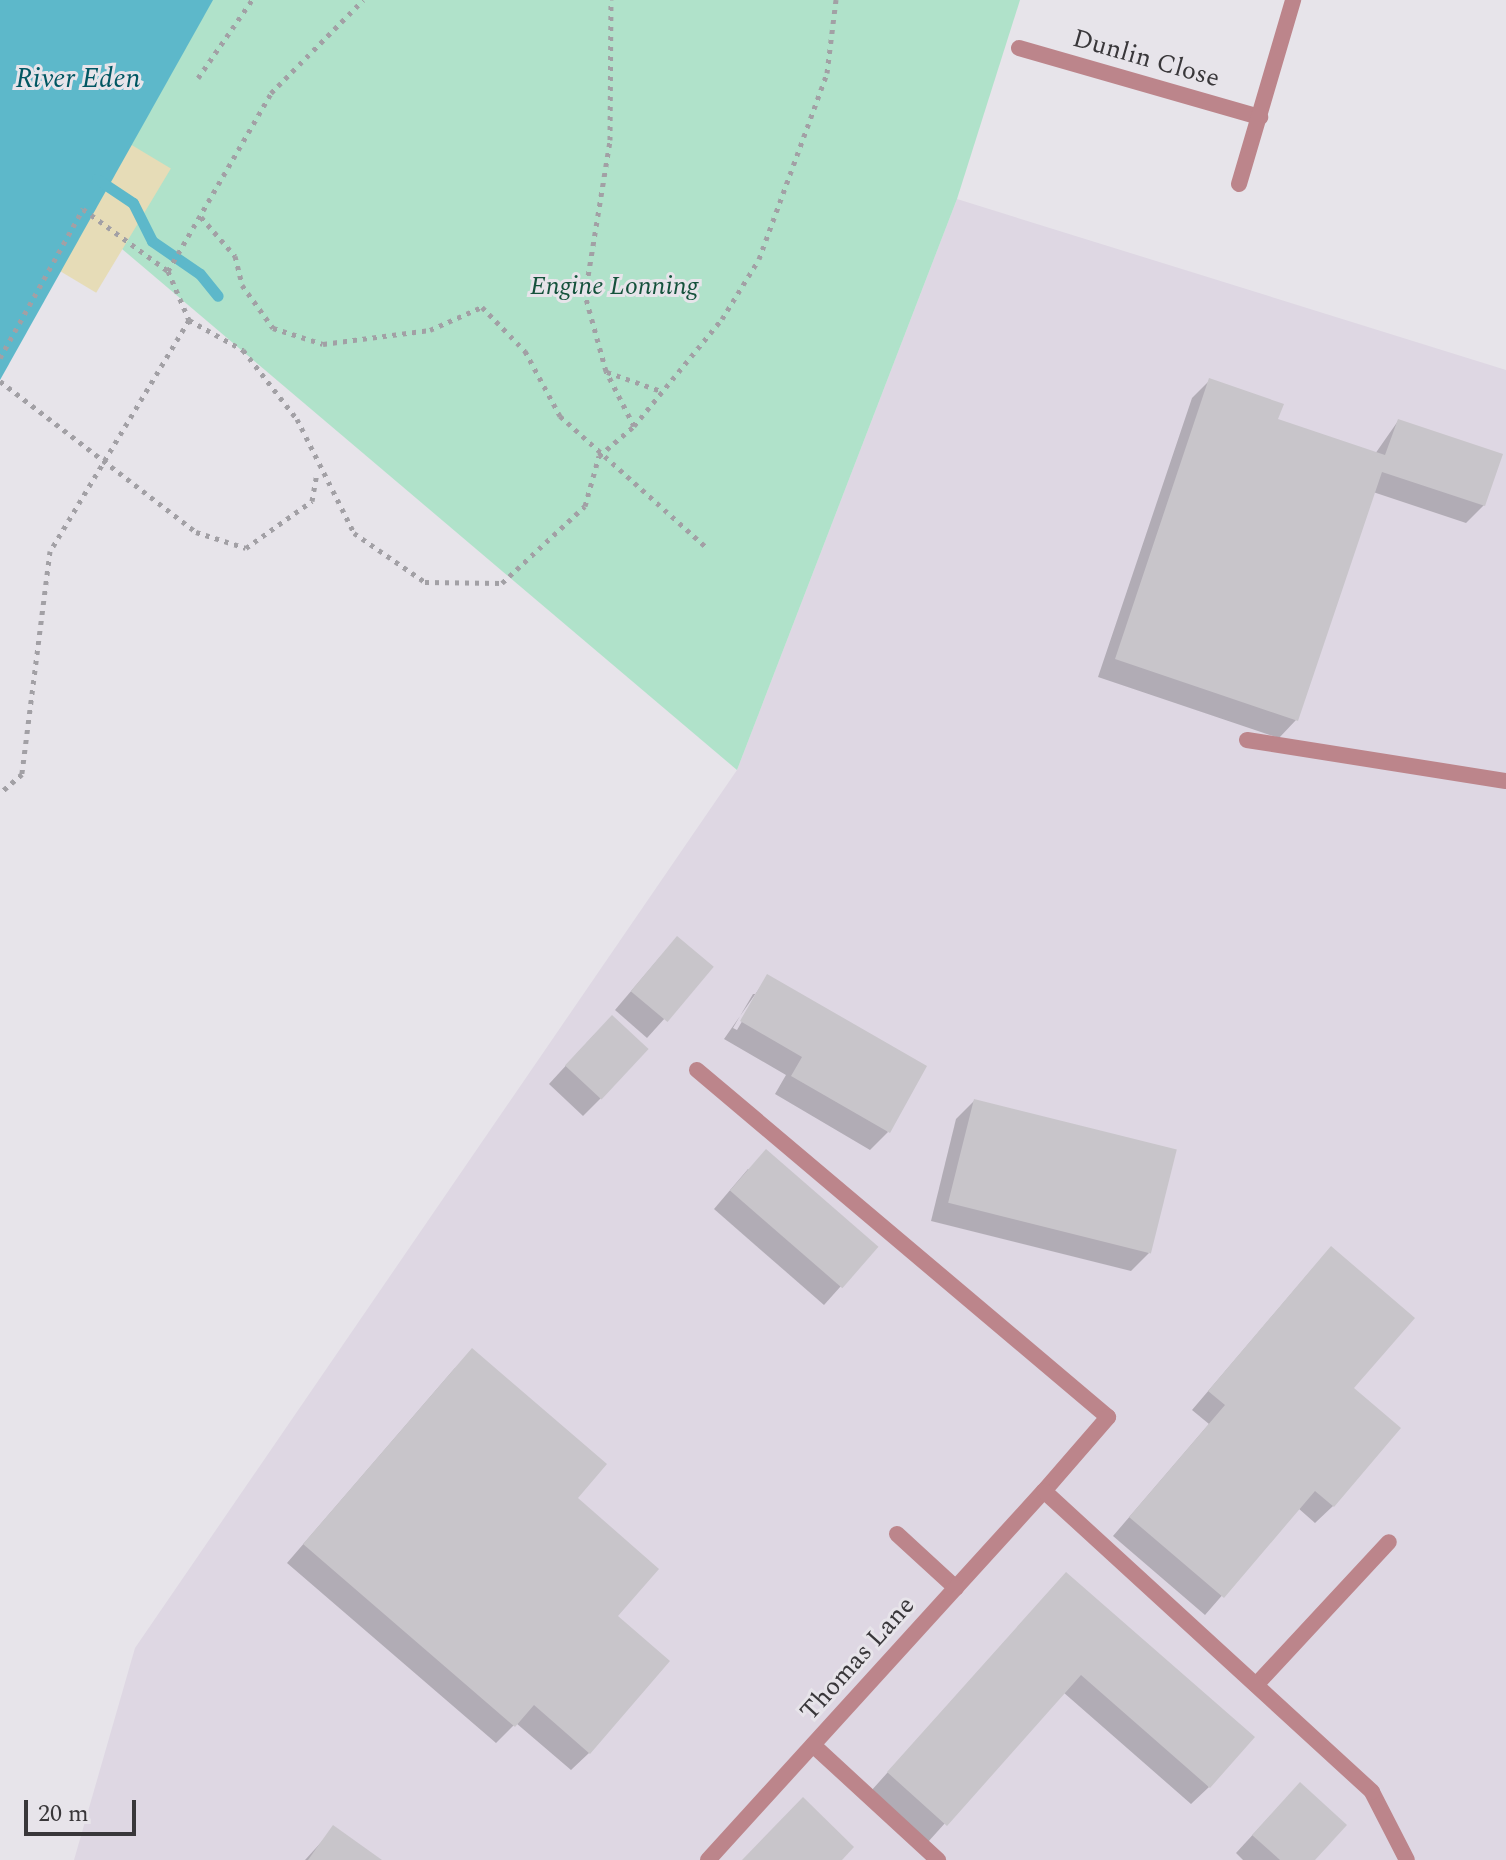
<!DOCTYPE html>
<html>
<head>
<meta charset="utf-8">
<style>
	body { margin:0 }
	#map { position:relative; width:1506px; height:1860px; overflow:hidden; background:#e7e4ea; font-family:Spectral,serif }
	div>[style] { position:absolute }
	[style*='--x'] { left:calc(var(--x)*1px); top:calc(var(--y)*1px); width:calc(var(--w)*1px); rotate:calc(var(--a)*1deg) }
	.built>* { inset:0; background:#ded7e3 }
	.green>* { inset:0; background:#b0e2ca }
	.sand>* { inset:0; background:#e6dcb7; transform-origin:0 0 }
	.water>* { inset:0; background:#5db8ca }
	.shadow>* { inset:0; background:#0003 }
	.stream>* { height:11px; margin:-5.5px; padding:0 5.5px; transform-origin:5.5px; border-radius:5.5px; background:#5db8ca }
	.building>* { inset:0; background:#c8c5ca; transform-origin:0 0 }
	.path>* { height:5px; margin-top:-2.5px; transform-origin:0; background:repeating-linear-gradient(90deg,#a2a0a5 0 4px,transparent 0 10px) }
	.lane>* { height:16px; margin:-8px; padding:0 8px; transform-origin:8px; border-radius:8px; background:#bc858b }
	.street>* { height:16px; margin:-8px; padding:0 8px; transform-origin:8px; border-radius:8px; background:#bc858b }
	span { translate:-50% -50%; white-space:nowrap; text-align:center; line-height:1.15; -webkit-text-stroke:6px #e7e4ea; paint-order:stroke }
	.street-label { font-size:26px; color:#39373a }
	.park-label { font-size:26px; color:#15523c; font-style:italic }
	.water-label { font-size:28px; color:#005662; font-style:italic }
	.scale { position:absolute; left:24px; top:1800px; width:112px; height:36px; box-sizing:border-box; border:4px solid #39373a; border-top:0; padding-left:10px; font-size:24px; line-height:28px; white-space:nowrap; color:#39373a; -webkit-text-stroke:6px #e7e4ea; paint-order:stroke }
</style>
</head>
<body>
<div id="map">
	<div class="built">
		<i style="clip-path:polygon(957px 199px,1506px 370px,1506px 1860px,74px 1860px,135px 1648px,737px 770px)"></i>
	</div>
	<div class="green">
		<i style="clip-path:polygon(205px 0,1020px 0,957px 199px,737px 770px,89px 221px)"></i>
	</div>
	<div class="sand">
		<i style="left:110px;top:132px;width:71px;height:145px;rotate:31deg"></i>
	</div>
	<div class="water">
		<i style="clip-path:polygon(0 0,213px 0,0 380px)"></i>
	</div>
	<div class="shadow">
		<i style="clip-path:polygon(1209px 381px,1276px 421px,1375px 454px,1398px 421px,1484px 505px,1466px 523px,1373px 492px,1296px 720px,1279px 738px,1098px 677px,1192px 398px)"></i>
		<i style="clip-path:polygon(660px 957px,711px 967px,647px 1038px,615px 1010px)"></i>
		<i style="clip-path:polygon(evenodd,768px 976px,888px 1132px,870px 1150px,775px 1094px,786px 1075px,724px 1039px,768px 976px,753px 994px,758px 994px,737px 1030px,733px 1028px,753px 994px)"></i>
		<i style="clip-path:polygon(594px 1035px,601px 1098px,583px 1116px,549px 1084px)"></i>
		<i style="clip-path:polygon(974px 1101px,1149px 1253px,1131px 1271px,931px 1221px,956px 1119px)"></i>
		<i style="clip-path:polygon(748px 1169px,875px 1248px,824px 1305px,714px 1209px)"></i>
		<i style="clip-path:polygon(1314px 1267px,1351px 1388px,1333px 1506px,1315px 1523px,1298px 1508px,1205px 1615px,1113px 1536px,1209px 1424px,1192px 1410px)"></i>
		<i style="clip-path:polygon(455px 1368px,575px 1499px,589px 1753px,571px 1770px,516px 1723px,496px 1743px,287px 1563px)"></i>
		<i style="clip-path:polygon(1049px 1592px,1209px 1787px,1191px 1804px,1063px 1692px,928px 1842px,871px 1791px)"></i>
		<i style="clip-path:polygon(1282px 1803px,1312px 1860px,1243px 1860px,1236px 1853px)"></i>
		<i style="clip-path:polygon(334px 1828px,379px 1860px,305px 1860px)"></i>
	</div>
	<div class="stream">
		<i style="--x:97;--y:179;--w:43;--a:33.7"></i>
		<i style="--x:133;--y:203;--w:42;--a:63.4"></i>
		<i style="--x:152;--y:241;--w:58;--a:34.5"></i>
		<i style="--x:200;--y:274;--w:28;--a:51"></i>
	</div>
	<div class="building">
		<i style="clip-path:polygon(1209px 378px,1284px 404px,1278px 419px,1385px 455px,1398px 419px,1503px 454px,1485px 506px,1382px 472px,1298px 721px,1115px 659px)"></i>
		<i style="left:677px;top:936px;width:48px;height:72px;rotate:40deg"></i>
		<i style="clip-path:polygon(767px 974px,927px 1066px,890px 1133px,791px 1076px,802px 1057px,740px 1021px)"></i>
		<i style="left:612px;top:1015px;width:50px;height:69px;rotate:43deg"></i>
		<i style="left:974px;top:1099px;width:209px;height:107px;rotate:14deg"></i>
		<i style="left:766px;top:1149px;width:149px;height:55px;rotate:41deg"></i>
		<i style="clip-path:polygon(1331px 1246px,1415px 1318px,1354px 1388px,1401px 1428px,1334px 1507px,1315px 1491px,1224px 1598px,1129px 1517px,1225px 1405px,1208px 1391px)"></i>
		<i style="clip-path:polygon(472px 1348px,607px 1464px,578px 1498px,659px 1569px,618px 1616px,670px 1661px,590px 1754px,534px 1705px,515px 1727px,303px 1544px)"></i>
		<i style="clip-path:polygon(1066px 1572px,1255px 1737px,1210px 1788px,1081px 1675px,947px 1826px,887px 1772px)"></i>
		<i style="clip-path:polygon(1300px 1782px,1347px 1825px,1315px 1860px,1280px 1860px,1252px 1835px)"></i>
		<i style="clip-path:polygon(803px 1797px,854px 1847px,842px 1860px,742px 1860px)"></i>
		<i style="clip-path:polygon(333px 1825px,382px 1860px,308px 1860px)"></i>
	</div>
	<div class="path">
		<i style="--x:198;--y:78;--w:95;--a:-55.3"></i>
		<i style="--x:201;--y:217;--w:52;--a:48.9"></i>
		<i style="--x:235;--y:256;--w:30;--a:76"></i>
		<i style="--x:242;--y:285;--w:53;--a:54.2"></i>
		<i style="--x:273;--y:328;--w:52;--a:17.7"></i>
		<i style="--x:323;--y:344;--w:108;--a:-7.5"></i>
		<i style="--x:430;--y:330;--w:57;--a:-23.9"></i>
		<i style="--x:482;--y:307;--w:62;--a:45.7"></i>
		<i style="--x:525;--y:351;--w:74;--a:61.7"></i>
		<i style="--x:560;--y:416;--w:196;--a:41.9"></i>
		<i style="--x:168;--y:271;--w:206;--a:-59.9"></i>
		<i style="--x:271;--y:93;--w:131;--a:-45.3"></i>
		<i style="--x:189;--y:320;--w:62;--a:29.1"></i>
		<i style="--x:243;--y:350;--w:88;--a:52"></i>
		<i style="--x:297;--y:419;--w:127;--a:63.4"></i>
		<i style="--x:354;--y:533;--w:86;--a:34.6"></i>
		<i style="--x:425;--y:582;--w:77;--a:0.7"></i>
		<i style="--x:502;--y:583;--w:113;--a:-42.9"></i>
		<i style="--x:585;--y:506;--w:52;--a:-74.4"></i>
		<i style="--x:599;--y:456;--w:46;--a:-40.6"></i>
		<i style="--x:634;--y:426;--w:62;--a:-117"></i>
		<i style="--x:606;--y:371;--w:79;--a:-105.4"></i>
		<i style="--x:585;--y:295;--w:157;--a:-80.8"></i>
		<i style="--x:610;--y:140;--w:140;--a:-89.6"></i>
		<i style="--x:0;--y:358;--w:171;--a:-60.9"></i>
		<i style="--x:83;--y:209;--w:105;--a:36.1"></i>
		<i style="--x:168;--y:271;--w:53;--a:66.8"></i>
		<i style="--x:189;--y:320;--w:270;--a:121"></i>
		<i style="--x:50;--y:551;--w:225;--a:97.2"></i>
		<i style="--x:22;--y:774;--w:29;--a:139"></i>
		<i style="--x:607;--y:372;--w:57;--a:19.4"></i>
		<i style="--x:0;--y:381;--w:247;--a:37.6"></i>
		<i style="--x:196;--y:532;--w:52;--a:17.7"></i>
		<i style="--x:246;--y:548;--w:81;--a:-35.5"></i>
		<i style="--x:312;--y:501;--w:29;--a:-80"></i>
		<i style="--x:634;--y:426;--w:139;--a:-50.6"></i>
		<i style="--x:722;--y:319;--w:70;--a:-58.3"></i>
		<i style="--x:759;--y:259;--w:198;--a:-69.9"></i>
		<i style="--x:827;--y:73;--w:74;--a:-83"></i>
	</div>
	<div class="lane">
		<i style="--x:1247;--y:740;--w:262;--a:9"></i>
		<i style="--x:697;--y:1070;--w:538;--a:40.17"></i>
		<i style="--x:897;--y:1534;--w:80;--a:42.5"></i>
		<i style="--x:813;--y:1745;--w:170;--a:42.6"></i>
		<i style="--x:1372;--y:1792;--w:76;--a:62.8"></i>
	</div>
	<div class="street">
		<i style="--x:1019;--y:48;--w:251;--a:16"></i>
		<i style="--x:1239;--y:184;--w:192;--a:-73.6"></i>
		<i style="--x:1044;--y:1491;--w:98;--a:-49.1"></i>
		<i style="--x:1256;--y:1685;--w:195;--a:-47.1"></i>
		<i style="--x:708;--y:1860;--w:499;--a:-47.7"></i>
		<i style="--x:1044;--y:1491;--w:445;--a:42.5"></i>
	</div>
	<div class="street-label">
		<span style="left:1146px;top:59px;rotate:16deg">Dunlin Close</span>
		<span style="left:858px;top:1659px;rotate:-48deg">Thomas Lane</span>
	</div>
	<div class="park-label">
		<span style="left:614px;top:287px">Engine Lonning</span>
	</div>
	<div class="water-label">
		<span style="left:78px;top:79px">River Eden</span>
	</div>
	<div class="scale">20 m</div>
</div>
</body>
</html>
